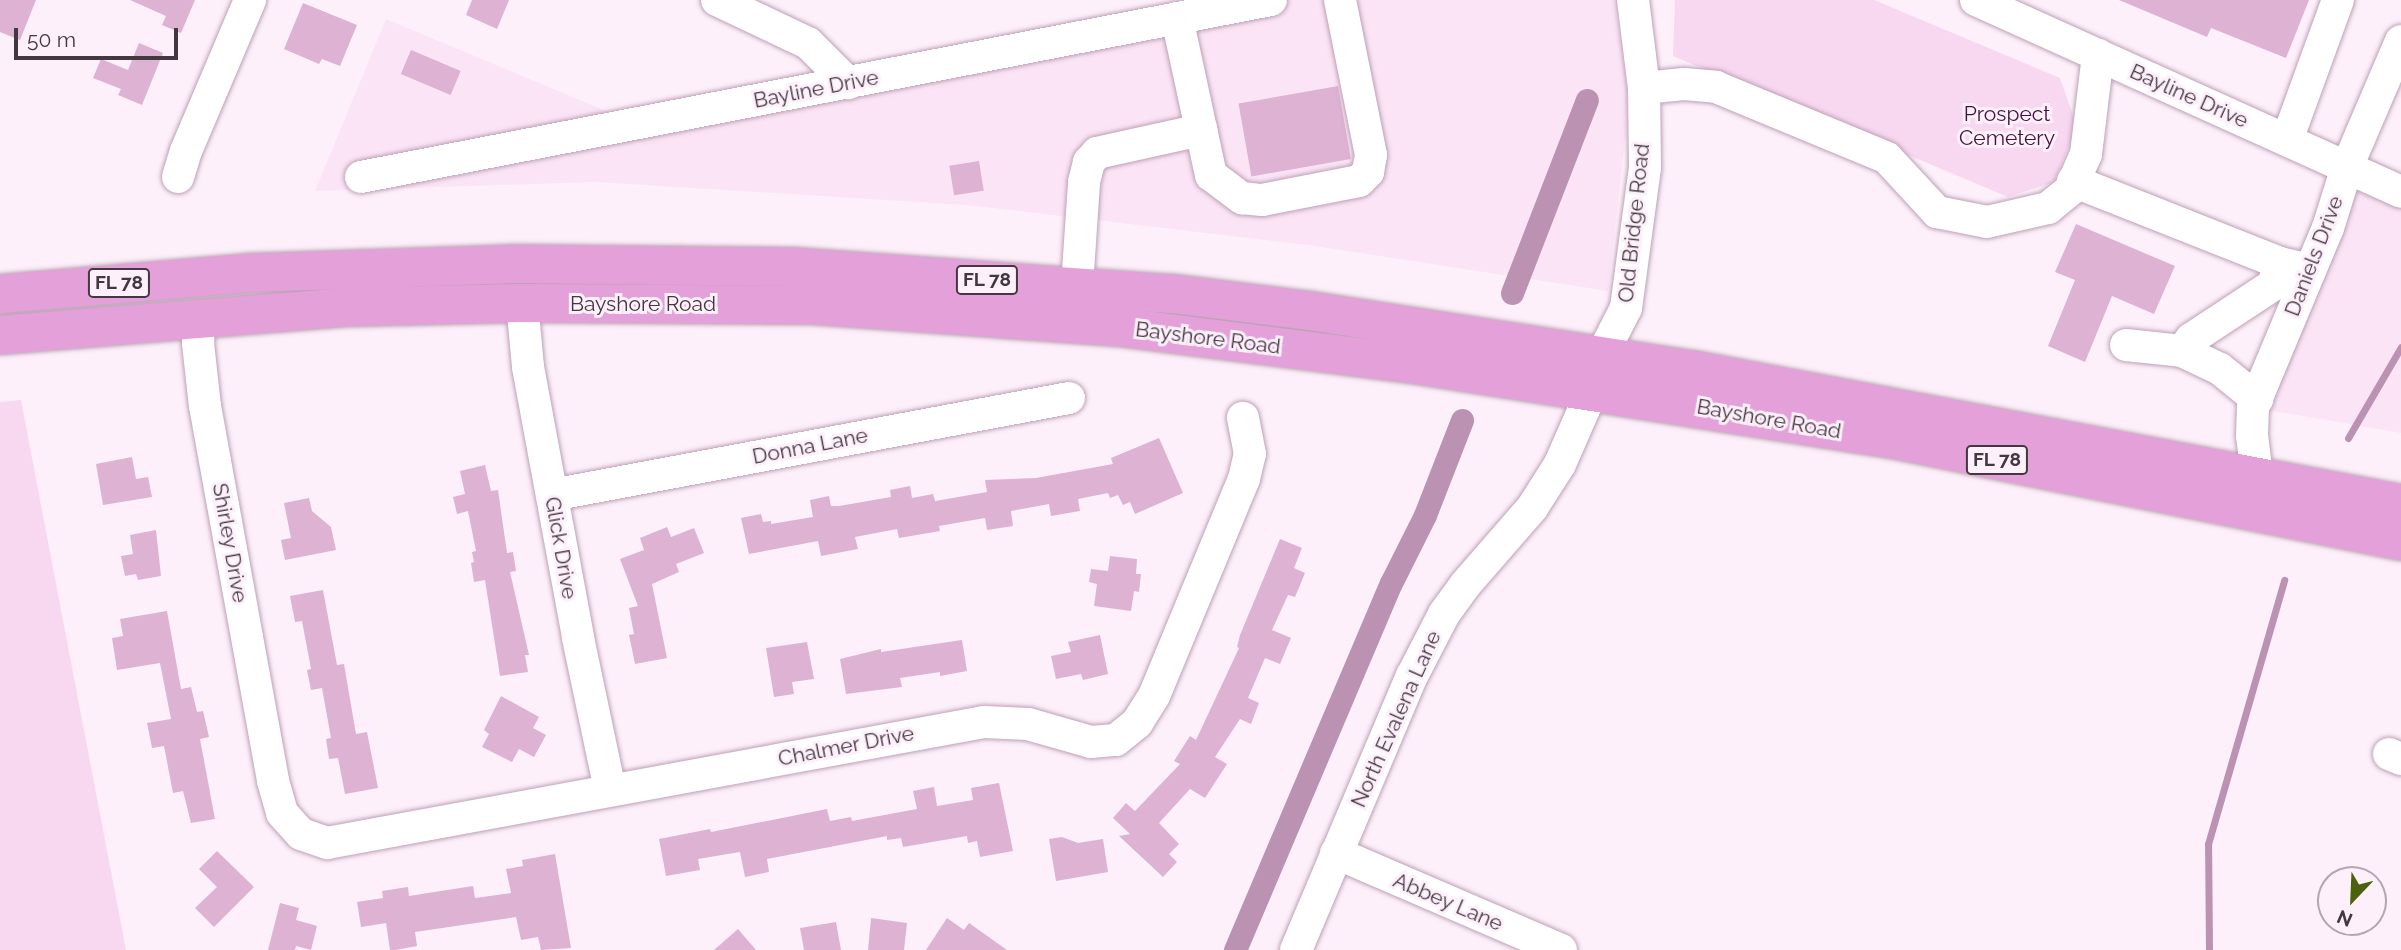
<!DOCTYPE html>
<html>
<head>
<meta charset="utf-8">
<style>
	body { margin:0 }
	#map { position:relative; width:2401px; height:950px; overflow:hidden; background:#fdf0fa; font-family:Raleway,sans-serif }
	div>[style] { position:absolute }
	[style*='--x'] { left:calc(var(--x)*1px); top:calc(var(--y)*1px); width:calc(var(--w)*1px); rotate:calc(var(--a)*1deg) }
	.built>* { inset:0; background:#fbe4f5 }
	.green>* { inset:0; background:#f8d8f0 }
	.stream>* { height:7px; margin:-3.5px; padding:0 3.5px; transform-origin:3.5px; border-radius:3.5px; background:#bb92b2 }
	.canal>* { height:23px; margin:-11.5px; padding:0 11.5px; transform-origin:11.5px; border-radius:11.5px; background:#bb92b2 }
	.building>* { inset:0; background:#ddb2d3; transform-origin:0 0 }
	.roads { filter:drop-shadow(0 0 2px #bea0b7) drop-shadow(0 0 2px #bea0b7) }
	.minor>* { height:32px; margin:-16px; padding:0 16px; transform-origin:16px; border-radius:16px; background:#fff }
	.major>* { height:38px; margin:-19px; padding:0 19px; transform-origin:19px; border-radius:19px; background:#e4a1d9 }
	span { translate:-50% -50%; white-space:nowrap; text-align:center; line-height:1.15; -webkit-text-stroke:6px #fdf0fa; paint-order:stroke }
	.shield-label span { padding:2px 5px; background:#fdf0fa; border:2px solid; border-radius:5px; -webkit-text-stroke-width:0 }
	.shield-label { font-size:19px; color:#433740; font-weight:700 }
	.street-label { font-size:21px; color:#433740 }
	.park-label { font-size:21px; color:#44123d }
	.north { position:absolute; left:2317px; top:866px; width:70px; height:70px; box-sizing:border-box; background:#fdf0fa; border:2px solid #b3a6b0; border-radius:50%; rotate:203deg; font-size:19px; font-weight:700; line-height:28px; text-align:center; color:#433740 }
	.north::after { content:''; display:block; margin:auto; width:24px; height:32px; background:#4b610c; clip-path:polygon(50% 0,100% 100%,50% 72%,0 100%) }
	.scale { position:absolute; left:14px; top:28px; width:164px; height:32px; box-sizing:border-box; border:4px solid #433740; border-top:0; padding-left:9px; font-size:21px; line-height:24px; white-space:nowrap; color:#433740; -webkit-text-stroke:5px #fdf0fa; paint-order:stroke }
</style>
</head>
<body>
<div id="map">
	<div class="built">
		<i style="clip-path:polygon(1238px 0,1614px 0,1627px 86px,1626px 129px,1608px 291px,1308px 245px,967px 205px,597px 182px,315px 191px,386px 19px,618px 116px)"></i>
		<i style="clip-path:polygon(2336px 168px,2401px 197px,2401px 433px,2239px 405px)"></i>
	</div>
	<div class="green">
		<i style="clip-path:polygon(1675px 0,1874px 0,2060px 78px,2077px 127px,2054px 182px,2008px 197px,1673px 56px)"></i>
		<i style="clip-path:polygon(21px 400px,126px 950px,0 950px,0 402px)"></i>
	</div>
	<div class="stream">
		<i style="--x:2348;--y:438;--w:105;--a:-59.8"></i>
		<i style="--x:2209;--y:950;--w:106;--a:-90.5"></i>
		<i style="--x:2208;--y:844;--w:275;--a:-73.9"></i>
	</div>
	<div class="canal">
		<i style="--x:1512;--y:293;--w:207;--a:-68.8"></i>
		<i style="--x:1235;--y:950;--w:399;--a:-67"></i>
		<i style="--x:1391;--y:583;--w:76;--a:-63.4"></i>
		<i style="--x:1425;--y:515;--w:102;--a:-68.7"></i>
	</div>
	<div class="building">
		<i style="clip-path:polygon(0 0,36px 0,20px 40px,0 32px)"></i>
		<i style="clip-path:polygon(130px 0,195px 0,181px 33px,162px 25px,166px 16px)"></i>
		<i style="clip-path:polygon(472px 0,509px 0,497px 29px,466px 15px)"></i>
		<i style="clip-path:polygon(2119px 0,2309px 0,2286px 58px,2211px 28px,2207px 37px)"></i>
		<i style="clip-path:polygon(303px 3px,357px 25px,340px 66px,322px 59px,319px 64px,284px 49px)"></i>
		<i style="clip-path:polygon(139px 43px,163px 53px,142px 105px,118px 95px,121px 89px,93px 78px,101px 59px,128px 70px)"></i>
		<i style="left:411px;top:50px;width:54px;height:26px;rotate:23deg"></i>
		<i style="left:1338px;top:86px;width:74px;height:101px;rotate:80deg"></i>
		<i style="left:979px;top:161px;width:30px;height:30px;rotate:81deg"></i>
		<i style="clip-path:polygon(2076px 224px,2175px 266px,2154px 314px,2112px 296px,2085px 362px,2048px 346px,2075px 280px,2055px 272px)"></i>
		<i style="clip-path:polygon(1159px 438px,1183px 493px,1135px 514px,1130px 502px,1123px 505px,1118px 495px,1110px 498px,1108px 493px,1078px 499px,1080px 511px,1051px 516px,1049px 504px,1011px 511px,1013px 526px,987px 530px,985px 518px,939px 526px,940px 531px,899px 538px,897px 529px,855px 537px,858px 549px,821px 556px,818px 541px,749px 554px,741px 518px,761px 514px,763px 522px,771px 521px,771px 524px,813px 517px,810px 500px,829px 496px,831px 506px,839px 506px,891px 497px,890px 490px,910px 486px,912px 498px,933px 494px,935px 501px,987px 492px,985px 480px,1036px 478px,1113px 464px,1111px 458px)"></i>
		<i style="clip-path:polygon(132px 457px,136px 479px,148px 477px,152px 497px,103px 505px,96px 464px)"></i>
		<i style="clip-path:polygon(485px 465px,491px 491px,498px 490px,507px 553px,513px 552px,516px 571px,510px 572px,529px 655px,525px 655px,528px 672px,500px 676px,485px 580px,474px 582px,471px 563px,474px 562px,472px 552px,476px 551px,468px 511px,457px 514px,453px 497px,465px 494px,460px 471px)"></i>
		<i style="clip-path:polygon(309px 498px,312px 511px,331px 527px,336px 550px,285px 560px,281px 540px,291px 538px,284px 503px)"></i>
		<i style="clip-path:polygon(667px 527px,671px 537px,694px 528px,704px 553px,676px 564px,679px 572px,652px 584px,667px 658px,635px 664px,629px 635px,634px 634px,629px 608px,638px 606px,620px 559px,644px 550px,640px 538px)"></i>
		<i style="clip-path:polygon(156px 530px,161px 576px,138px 580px,136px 574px,125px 576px,121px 556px,133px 554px,130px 535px)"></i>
		<i style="clip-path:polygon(1280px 539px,1302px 548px,1294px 568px,1305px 573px,1295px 597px,1288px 595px,1272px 630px,1291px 638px,1280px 664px,1265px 658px,1248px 698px,1259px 703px,1251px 724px,1240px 719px,1215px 757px,1227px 764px,1205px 798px,1190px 789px,1159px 823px,1179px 844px,1169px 854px,1177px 862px,1163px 877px,1119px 836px,1130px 834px,1113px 818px,1126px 803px,1135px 811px,1180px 764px,1174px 761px,1190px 736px,1196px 740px,1239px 648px,1237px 647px,1240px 635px)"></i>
		<i style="clip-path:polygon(1110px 556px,1137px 559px,1136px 574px,1141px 574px,1139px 592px,1134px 591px,1131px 611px,1094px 606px,1097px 584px,1089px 582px,1091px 569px,1108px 571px)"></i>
		<i style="clip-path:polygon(323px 590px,337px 665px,344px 664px,356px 734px,367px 732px,378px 788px,345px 794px,338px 758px,329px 759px,326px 739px,331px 738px,322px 688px,311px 690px,307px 670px,311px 669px,302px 621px,295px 622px,290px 596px)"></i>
		<i style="clip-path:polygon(167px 611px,181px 689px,191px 687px,197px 712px,203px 711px,209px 737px,200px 739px,215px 819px,191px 823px,183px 791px,173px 793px,164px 746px,152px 748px,147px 723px,171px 719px,160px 663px,117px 670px,112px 638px,123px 636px,120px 619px)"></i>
		<i style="clip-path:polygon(1100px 635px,1108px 674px,1083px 680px,1081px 674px,1056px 679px,1051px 656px,1071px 652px,1068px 642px)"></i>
		<i style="clip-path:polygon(962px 640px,967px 671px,940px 676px,940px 672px,900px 678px,902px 687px,846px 694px,840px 659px,881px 649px,881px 652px)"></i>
		<i style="clip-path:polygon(807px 642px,814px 679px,792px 682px,794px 694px,774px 697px,766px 648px)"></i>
		<i style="clip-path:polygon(501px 696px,539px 717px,533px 728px,546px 735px,534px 757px,519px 749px,512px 762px,482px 747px,489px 734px,484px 730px)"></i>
		<i style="clip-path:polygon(999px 783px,1013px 851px,980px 857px,977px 841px,968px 843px,967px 836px,903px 847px,901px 838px,887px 840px,887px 836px,767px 859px,769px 872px,745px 877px,740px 852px,698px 859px,700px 870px,666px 876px,659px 839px,710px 829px,711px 832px,827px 809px,830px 821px,851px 817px,852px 821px,917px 809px,913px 791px,934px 787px,937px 806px,973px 800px,971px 788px)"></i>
		<i style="clip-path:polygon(1062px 837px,1078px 843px,1103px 839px,1108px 872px,1056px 881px,1049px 839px)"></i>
		<i style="clip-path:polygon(217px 851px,254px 887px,214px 927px,195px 908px,217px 887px,199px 869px)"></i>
		<i style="clip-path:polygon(555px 854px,571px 948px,541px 950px,538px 937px,521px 940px,516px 917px,415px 932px,417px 946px,395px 950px,390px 950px,386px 923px,361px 927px,357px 902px,383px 898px,382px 891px,408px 887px,409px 896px,473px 886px,475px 898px,511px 893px,506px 869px,523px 866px,522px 860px)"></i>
		<i style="clip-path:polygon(280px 903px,299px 908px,296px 920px,317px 926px,311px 950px,296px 946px,295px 950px,268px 950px)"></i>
		<i style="clip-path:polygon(871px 918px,907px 923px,904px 950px,868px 950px)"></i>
		<i style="clip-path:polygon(947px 918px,964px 930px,969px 923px,1007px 950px,926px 950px)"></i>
		<i style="clip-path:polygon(836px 922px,841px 950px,804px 950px,800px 928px)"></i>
		<i style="clip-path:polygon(738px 929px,756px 950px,714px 950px)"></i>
	</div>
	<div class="roads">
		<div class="minor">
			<i style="--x:717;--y:0;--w:101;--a:25.3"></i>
			<i style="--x:808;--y:43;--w:57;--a:45"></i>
			<i style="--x:1976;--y:0;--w:466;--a:24.3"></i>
			<i style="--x:1177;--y:18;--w:161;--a:77.8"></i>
			<i style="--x:1211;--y:175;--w:39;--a:37"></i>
			<i style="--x:1242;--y:198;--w:20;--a:6"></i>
			<i style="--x:1262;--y:200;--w:99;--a:-11.1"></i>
			<i style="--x:1359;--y:181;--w:13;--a:-45"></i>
			<i style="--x:1368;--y:172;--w:17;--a:-80"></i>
			<i style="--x:1371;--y:155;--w:158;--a:-101.3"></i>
			<i style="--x:1644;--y:88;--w:40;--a:-5.7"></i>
			<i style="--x:1684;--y:84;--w:32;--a:5"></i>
			<i style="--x:1716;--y:87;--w:185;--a:22.5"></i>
			<i style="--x:1887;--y:158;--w:74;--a:47.2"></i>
			<i style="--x:1937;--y:212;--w:51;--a:11.3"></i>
			<i style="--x:1987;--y:222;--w:63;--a:-12.9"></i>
			<i style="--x:2048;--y:208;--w:28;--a:-39"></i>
			<i style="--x:2070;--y:190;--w:39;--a:-66"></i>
			<i style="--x:2086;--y:154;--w:100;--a:-83.1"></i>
			<i style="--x:2287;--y:140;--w:149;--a:-70"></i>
			<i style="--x:178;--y:177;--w:27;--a:-73"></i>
			<i style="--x:186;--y:151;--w:164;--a:-67"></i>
			<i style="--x:361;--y:177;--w:927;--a:-11.01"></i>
			<i style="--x:2073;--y:181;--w:223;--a:21.6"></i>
			<i style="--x:2280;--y:263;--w:31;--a:13"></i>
			<i style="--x:1077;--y:286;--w:104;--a:-86.1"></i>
			<i style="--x:1084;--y:182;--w:21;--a:-76"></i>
			<i style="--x:1089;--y:162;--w:12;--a:-48"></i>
			<i style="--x:1097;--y:153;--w:107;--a:-12.5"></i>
			<i style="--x:522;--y:303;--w:64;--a:84.6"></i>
			<i style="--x:528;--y:367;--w:276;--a:79.5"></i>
			<i style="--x:578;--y:638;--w:155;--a:78.1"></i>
			<i style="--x:199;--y:319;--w:24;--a:92"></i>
			<i style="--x:198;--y:343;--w:63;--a:83.7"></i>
			<i style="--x:205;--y:406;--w:381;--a:79.7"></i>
			<i style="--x:273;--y:781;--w:33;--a:74"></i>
			<i style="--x:282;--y:813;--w:28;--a:48"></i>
			<i style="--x:301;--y:834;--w:28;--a:19"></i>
			<i style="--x:327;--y:843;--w:668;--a:-10.44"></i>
			<i style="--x:984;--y:722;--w:44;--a:2.6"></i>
			<i style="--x:1028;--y:724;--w:66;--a:15.9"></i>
			<i style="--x:1091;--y:742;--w:25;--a:-5"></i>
			<i style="--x:1116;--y:740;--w:27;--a:-39"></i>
			<i style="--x:1137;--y:723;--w:32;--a:-58"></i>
			<i style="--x:1154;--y:696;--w:235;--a:-67.5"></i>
			<i style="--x:1244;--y:479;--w:26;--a:-77"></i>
			<i style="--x:1250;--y:454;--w:37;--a:-101"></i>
			<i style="--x:2126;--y:345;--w:56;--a:6.1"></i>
			<i style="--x:2182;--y:351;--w:42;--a:25.3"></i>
			<i style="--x:2220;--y:369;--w:48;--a:39"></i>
			<i style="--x:2182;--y:351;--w:15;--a:-53"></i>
			<i style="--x:2191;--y:339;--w:98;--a:-33.4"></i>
			<i style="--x:2273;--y:285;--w:23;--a:-72"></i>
			<i style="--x:2257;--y:476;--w:41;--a:-97"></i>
			<i style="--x:2252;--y:435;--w:28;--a:-88"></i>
			<i style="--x:2253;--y:407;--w:194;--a:-67.3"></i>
			<i style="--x:2328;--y:228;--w:64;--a:-72.7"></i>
			<i style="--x:2347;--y:167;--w:137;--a:-66.8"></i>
			<i style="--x:552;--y:495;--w:526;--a:-10.63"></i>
			<i style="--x:2389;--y:754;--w:13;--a:23"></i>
			<i style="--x:1336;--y:853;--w:245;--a:23.3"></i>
			<i style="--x:1296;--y:950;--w:298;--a:-67.1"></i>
			<i style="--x:1412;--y:676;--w:70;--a:-62.7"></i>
			<i style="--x:1444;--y:614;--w:36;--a:-54"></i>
			<i style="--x:1465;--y:585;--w:102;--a:-49"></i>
			<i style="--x:1532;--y:508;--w:52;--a:-57.5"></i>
			<i style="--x:1560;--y:464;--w:60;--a:-66.4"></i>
			<i style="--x:1584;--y:409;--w:55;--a:-71.9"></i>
			<i style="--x:1601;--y:357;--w:55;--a:-63"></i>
			<i style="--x:1626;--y:308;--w:141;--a:-82.3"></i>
			<i style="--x:1645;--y:168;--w:80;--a:-90.7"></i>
			<i style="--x:1644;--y:88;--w:89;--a:-97.1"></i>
		</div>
		<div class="major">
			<i style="--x:0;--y:294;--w:249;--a:-4.8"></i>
			<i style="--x:248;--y:273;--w:265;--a:-1.9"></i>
			<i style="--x:513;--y:264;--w:280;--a:0.6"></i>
			<i style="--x:793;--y:267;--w:382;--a:4.1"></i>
			<i style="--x:1174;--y:294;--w:137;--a:7.1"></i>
			<i style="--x:1310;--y:311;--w:388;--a:8.8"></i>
			<i style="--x:1693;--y:370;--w:721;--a:10.72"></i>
			<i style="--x:0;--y:335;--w:350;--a:-4.6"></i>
			<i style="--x:349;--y:307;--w:173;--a:-1.3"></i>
			<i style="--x:522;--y:303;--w:291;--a:0.4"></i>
			<i style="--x:813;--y:305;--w:308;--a:4.1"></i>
			<i style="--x:1120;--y:327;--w:295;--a:7.2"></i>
			<i style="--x:1413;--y:364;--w:485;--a:8.9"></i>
			<i style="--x:1892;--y:439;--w:519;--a:11.33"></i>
		</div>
	</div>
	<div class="shield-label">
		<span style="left:987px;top:280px">FL 78</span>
		<span style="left:119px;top:283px">FL 78</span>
		<span style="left:1997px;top:460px">FL 78</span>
	</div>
	<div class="street-label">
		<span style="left:816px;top:89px;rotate:-11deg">Bayline Drive</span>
		<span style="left:2189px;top:96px;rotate:24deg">Bayline Drive</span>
		<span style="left:1634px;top:223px;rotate:-84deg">Old Bridge Road</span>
		<span style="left:2314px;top:256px;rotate:-69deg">Daniels Drive</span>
		<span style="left:643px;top:304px">Bayshore Road</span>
		<span style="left:1208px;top:338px;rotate:7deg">Bayshore Road</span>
		<span style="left:1769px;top:419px;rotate:10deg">Bayshore Road</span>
		<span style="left:810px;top:446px;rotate:-11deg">Donna Lane</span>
		<span style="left:230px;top:543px;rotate:80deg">Shirley Drive</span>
		<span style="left:561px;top:548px;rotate:80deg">Glick Drive</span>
		<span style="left:1396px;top:719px;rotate:-66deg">North Evalena Lane</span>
		<span style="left:846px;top:746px;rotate:-11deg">Chalmer Drive</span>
		<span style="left:1448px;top:902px;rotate:23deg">Abbey Lane</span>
	</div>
	<div class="park-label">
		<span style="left:2007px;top:126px">Prospect<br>Cemetery</span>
	</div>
	<div class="north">N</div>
	<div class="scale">50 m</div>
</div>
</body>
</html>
